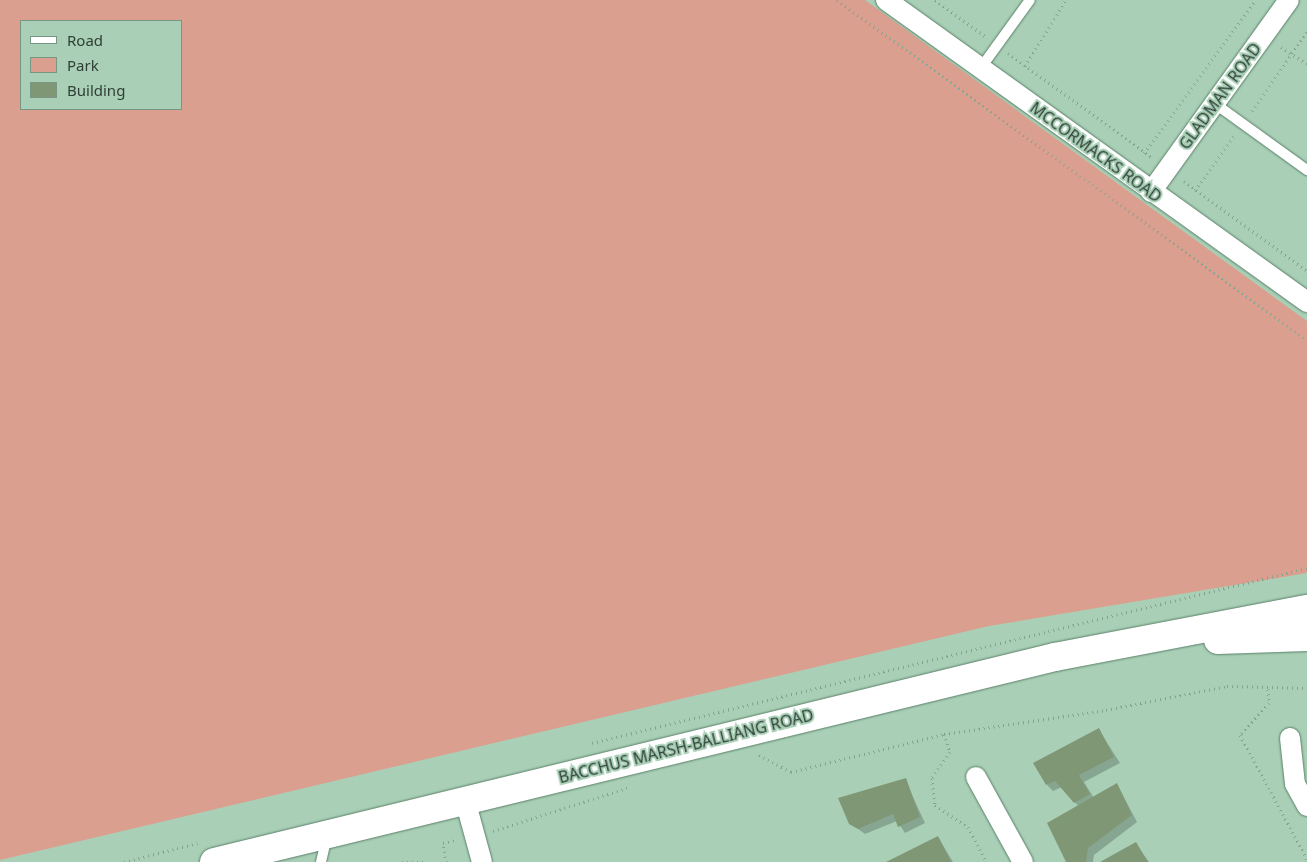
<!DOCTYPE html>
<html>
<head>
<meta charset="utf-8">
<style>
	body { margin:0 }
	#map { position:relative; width:1307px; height:862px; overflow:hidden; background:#a9d0b7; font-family:"Noto Sans",sans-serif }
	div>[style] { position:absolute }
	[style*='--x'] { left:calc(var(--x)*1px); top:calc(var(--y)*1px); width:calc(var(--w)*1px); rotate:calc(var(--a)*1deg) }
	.green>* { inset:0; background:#db9f8f }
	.shadow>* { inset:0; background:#0003 }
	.building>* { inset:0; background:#809776 }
	.path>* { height:3px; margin-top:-1.5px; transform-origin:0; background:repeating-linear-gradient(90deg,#84a38f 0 1px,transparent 0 5px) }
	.roads { filter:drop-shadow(0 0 1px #5c8069) drop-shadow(0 0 1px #5c8069) }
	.lane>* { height:10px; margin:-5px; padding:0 5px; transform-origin:5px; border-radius:5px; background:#fff }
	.street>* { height:20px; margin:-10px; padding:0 10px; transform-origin:10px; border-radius:10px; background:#fff }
	.secondary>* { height:28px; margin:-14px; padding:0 14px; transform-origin:14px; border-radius:14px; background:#fff }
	span { translate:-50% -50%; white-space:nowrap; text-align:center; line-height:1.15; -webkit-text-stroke:4px #a9d0b7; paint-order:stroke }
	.street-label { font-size:16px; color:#2f3f35 }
	.legend { position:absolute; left:20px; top:20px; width:162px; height:90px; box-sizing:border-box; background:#a9d0b7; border:1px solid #789683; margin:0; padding:6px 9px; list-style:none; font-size:15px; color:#2f3f35 }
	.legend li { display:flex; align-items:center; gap:10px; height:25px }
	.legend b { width:25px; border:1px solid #789683 }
</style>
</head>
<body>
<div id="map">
	<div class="green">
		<i style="clip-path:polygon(evenodd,0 0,865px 0,1307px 321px,1307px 573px,989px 626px,0 860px,0 0,21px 21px,181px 21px,181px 109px,21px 109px,21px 21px)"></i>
	</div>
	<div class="shadow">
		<i style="clip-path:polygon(1099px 730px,1120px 763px,1084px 782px,1094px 798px,1117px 784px,1137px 822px,1094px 855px,1093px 862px,1068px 862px,1079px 807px,1062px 787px,1053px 791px,1047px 785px)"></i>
		<i style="clip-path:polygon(905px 780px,925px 823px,905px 833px,897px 821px,865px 834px,850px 823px)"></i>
		<i style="clip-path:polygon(938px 837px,953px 862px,889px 862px)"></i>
		<i style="clip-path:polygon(1135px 843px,1149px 862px,1103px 862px)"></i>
	</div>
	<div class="building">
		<i style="clip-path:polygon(1099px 728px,1114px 757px,1079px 775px,1090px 794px,1074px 803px,1055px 781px,1046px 785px,1033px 763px)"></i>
		<i style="clip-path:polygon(906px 778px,920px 817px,898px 827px,893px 814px,858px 829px,849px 824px,838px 798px)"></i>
		<i style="clip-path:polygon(1117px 783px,1132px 815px,1088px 848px,1086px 862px,1066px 862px,1047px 823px)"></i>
		<i style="clip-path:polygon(938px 836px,951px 862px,886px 862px)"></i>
		<i style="clip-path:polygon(1136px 842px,1148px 862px,1100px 862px)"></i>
	</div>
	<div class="path">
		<i style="--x:837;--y:0;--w:580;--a:35.88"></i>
		<i style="--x:935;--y:0;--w:62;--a:35.8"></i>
		<i style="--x:1281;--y:47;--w:31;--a:33"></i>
		<i style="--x:1008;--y:53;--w:177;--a:36"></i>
		<i style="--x:1025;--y:66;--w:78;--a:-58.2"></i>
		<i style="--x:1252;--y:111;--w:96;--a:-55.2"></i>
		<i style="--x:1144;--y:153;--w:190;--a:-53.8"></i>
		<i style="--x:1184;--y:181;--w:152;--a:36.2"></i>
		<i style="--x:1195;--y:190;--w:67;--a:-54.2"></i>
		<i style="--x:1268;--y:689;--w:14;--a:86"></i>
		<i style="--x:1269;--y:703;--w:43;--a:132.2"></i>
		<i style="--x:1240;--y:735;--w:141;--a:61.6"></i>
		<i style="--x:944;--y:734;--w:19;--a:72"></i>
		<i style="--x:950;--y:752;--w:32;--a:125"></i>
		<i style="--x:932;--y:778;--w:27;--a:84"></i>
		<i style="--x:935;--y:805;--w:40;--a:34"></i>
		<i style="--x:968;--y:827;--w:40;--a:62"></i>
		<i style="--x:592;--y:743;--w:736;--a:-13.75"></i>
		<i style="--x:759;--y:755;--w:36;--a:28"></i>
		<i style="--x:791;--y:772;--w:158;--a:-13.9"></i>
		<i style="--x:944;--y:734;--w:164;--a:-8.4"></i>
		<i style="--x:1106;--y:710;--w:123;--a:-11.2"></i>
		<i style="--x:1227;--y:686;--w:80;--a:1.4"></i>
		<i style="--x:493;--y:831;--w:141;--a:-17.8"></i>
		<i style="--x:124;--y:862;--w:76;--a:-14.4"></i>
		<i style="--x:402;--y:862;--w:22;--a:0"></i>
		<i style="--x:446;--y:862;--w:19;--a:-99"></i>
		<i style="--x:443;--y:843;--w:12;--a:-14"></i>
	</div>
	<div class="roads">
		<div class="lane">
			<i style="--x:980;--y:69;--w:85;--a:-54.1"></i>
			<i style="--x:1214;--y:103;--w:115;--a:35.8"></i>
			<i style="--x:321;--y:862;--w:26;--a:-77"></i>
		</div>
		<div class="street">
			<i style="--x:886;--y:0;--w:518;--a:35.65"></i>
			<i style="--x:1151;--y:192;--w:236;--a:-54.3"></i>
			<i style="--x:1290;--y:738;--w:46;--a:83.8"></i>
			<i style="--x:1295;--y:784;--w:25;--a:61"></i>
			<i style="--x:976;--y:777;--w:97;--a:61.1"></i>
			<i style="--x:465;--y:800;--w:64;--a:74.7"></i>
		</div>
		<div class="secondary">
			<i style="--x:1218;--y:640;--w:89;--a:-1.9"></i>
			<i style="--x:214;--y:862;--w:866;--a:-13.7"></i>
			<i style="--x:1055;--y:657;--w:257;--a:-10.8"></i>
		</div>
	</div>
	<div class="street-label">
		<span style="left:1220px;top:96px;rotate:-54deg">GLADMAN ROAD</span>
		<span style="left:1096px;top:152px;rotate:36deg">MCCORMACKS ROAD</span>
		<span style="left:686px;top:746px;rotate:-14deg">BACCHUS MARSH-BALLIANG ROAD</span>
	</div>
	<ul class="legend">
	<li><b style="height:6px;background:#fff"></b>Road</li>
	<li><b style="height:14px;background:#db9f8f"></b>Park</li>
	<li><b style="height:14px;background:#809776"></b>Building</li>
	</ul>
</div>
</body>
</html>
